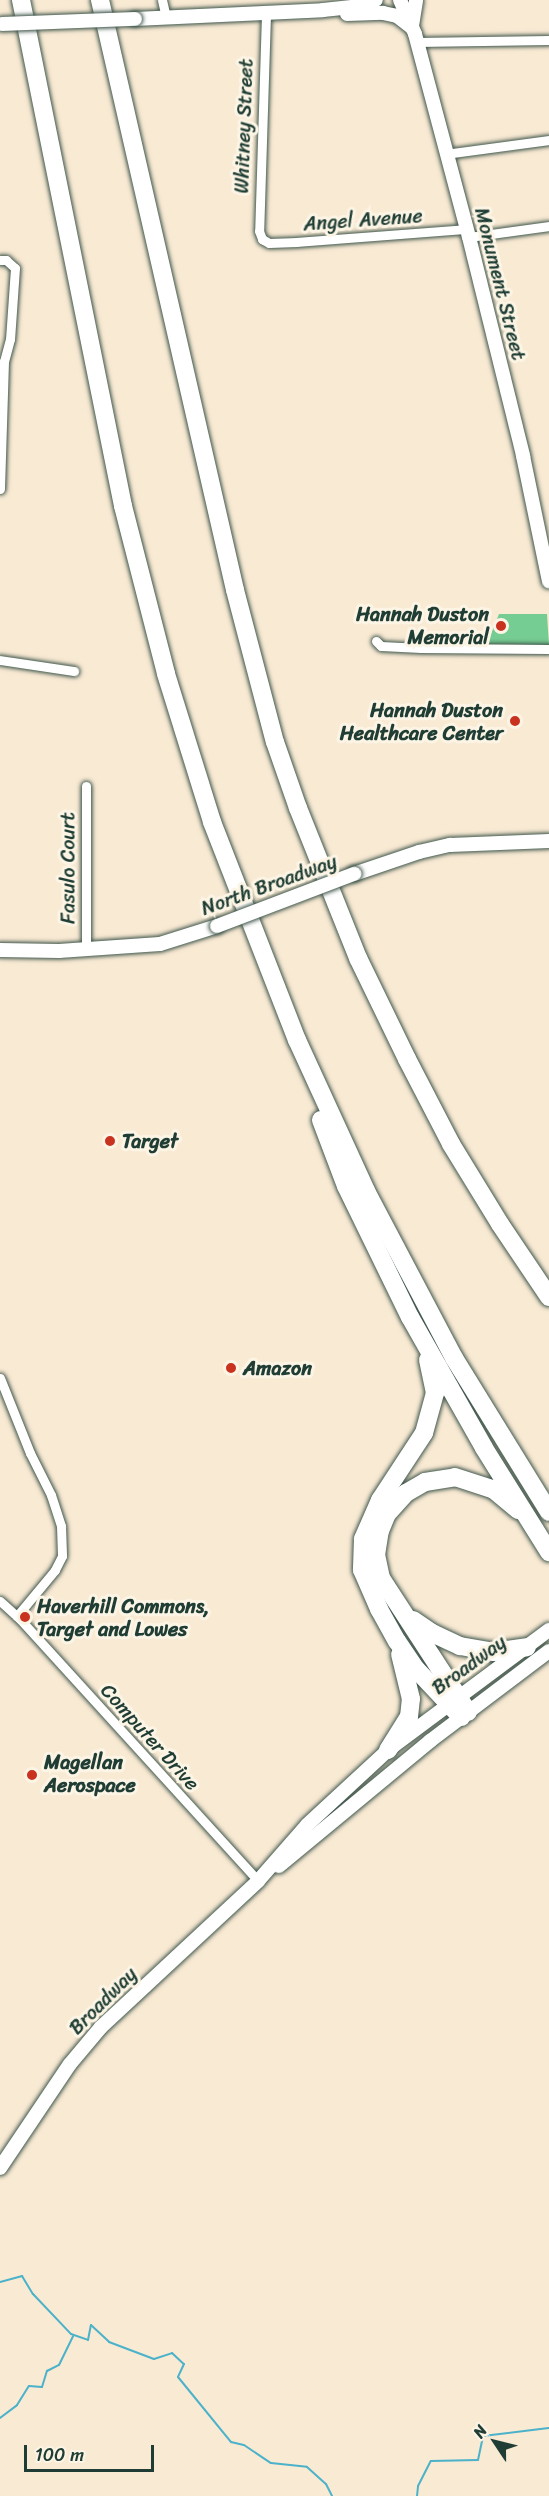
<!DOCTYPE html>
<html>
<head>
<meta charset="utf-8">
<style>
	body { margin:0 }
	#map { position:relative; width:549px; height:2496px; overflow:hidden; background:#f9ead4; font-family:Sriracha,sans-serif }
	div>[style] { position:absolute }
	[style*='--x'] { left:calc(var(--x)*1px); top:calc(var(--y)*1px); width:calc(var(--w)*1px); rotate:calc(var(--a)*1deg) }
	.green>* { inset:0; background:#76cd93 }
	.stream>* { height:2px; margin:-1px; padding:0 1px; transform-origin:1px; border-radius:1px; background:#4bb2ca }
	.roads { filter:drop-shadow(0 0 2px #40574c) drop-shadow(0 0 2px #40574c) }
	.street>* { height:9px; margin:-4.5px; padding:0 4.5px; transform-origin:4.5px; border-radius:4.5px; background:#fff }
	.secondary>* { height:14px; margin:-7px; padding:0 7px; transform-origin:7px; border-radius:7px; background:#fff }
	.highway>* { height:18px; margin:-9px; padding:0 9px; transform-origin:9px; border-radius:9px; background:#fff }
	.bridges { filter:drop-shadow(0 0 2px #40574c) drop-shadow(0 0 2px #40574c) }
	.secondary-bridge>* { height:14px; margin:-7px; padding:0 7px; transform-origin:7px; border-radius:7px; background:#fff }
	.dots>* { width:16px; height:16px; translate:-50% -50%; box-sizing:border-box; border:3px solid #fcf5e5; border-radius:50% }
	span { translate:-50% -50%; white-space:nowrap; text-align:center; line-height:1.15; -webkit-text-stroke:6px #fcf5e5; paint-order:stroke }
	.street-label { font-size:20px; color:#1f3d34 }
	.poi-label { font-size:20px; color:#1f3d34; font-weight:700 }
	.right { translate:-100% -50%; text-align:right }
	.left { translate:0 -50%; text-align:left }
	.north { position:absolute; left:465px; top:2412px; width:60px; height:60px; -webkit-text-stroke:4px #fcf5e5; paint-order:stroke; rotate:305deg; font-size:16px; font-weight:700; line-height:24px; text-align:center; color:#1f3d34 }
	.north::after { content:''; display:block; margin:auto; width:21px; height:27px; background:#1f3d34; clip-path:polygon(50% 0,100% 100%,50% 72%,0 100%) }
	.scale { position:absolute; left:24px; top:2445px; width:130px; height:27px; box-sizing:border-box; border:3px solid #1f3d34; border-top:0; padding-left:8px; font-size:18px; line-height:21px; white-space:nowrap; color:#1f3d34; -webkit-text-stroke:4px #fcf5e5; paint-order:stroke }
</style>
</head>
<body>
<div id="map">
	<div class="green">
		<i style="clip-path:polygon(499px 614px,547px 614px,549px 645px,487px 644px)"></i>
	</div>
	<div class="stream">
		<i style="--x:0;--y:2282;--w:23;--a:-15"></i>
		<i style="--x:22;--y:2276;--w:21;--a:59"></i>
		<i style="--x:33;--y:2294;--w:55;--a:46.5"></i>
		<i style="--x:71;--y:2334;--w:18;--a:19"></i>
		<i style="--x:88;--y:2340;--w:15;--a:-79"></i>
		<i style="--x:91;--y:2325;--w:25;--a:43"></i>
		<i style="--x:109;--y:2342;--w:48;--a:20.7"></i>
		<i style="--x:154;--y:2359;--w:19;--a:-18"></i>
		<i style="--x:172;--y:2353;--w:16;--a:43"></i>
		<i style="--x:184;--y:2364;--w:14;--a:115"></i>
		<i style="--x:178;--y:2377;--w:84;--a:50.8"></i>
		<i style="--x:231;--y:2442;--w:13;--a:13"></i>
		<i style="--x:244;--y:2445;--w:32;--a:34"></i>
		<i style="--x:271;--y:2463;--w:36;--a:6"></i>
		<i style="--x:307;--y:2467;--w:25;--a:42"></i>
		<i style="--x:326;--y:2484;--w:13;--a:63"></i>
		<i style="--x:0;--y:2418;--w:21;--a:-37"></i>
		<i style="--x:17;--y:2405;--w:22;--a:-58"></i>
		<i style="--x:29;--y:2386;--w:13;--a:4"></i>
		<i style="--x:42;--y:2387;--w:17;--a:-73"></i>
		<i style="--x:47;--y:2371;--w:13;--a:-27"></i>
		<i style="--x:59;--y:2365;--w:32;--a:-64"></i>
		<i style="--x:417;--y:2496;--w:10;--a:-84"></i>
		<i style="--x:418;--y:2486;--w:28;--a:-63"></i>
		<i style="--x:431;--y:2461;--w:47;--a:-1.2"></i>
		<i style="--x:478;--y:2460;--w:25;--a:-78"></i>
		<i style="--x:483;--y:2436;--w:66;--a:-6.9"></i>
	</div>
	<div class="roads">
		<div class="street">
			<i style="--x:162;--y:0;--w:18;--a:77"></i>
			<i style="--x:266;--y:14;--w:217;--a:91.8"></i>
			<i style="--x:259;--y:231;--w:9;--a:69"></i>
			<i style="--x:262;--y:239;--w:8;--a:30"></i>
			<i style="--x:269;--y:243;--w:28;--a:-2"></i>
			<i style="--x:297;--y:242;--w:170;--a:-4.4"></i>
			<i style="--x:417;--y:42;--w:132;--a:-0.9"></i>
			<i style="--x:445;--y:154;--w:105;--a:-7.7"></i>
			<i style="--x:469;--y:237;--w:81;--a:-7.8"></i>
			<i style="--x:0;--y:260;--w:6;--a:0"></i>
			<i style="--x:6;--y:260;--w:12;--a:42"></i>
			<i style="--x:15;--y:268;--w:71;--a:94"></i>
			<i style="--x:10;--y:339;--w:23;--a:105"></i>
			<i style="--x:4;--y:361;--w:128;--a:91.8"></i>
			<i style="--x:376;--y:641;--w:7;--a:45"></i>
			<i style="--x:381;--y:646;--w:40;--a:2.9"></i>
			<i style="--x:421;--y:648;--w:128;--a:0.4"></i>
			<i style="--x:0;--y:660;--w:75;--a:8.5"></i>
			<i style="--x:86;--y:950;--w:164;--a:-90"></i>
			<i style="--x:0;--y:1378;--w:81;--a:68.2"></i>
			<i style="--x:30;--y:1453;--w:47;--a:63.4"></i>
			<i style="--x:51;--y:1495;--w:33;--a:72"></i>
			<i style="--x:61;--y:1526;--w:30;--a:88"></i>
			<i style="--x:62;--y:1556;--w:16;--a:117"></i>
			<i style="--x:55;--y:1570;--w:60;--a:129.6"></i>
			<i style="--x:0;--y:1601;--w:27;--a:42"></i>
			<i style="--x:20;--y:1619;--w:354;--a:47.7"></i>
		</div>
		<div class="secondary">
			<i style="--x:400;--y:0;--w:37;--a:66"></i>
			<i style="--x:415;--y:34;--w:210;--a:75.1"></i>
			<i style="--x:469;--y:237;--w:226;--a:76.1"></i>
			<i style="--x:523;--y:456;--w:128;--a:78.3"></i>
			<i style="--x:347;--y:14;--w:36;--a:-2"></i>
			<i style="--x:383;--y:13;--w:14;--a:12"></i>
			<i style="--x:397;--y:16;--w:18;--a:38"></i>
			<i style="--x:135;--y:19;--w:188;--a:-2.7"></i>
			<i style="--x:323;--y:10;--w:31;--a:-6"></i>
			<i style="--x:354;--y:7;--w:23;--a:-18"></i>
			<i style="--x:412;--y:26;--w:26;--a:-81"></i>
			<i style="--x:354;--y:874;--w:69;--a:-18.7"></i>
			<i style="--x:419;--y:852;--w:32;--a:-13"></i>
			<i style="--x:450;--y:845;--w:99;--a:-2.3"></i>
			<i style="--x:0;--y:950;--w:59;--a:1"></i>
			<i style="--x:59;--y:951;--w:101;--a:-4"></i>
			<i style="--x:160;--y:944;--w:60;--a:-17.5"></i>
			<i style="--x:279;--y:1866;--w:196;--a:-39.6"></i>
			<i style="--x:430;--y:1741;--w:149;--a:-37.1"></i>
			<i style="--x:0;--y:2168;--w:125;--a:-56.1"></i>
			<i style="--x:70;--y:2064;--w:48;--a:-50"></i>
			<i style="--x:101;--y:2027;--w:214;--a:-42.9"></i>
			<i style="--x:258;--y:1881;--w:74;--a:-48.8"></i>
			<i style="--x:307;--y:1825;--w:110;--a:-42.8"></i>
			<i style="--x:388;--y:1750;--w:201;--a:-36.7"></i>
		</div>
		<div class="highway">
			<i style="--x:21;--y:0;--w:516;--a:78.6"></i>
			<i style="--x:123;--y:506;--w:173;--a:75.6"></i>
			<i style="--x:166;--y:674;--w:155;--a:72.7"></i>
			<i style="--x:212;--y:822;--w:234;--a:68.7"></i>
			<i style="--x:297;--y:1040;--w:166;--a:65.4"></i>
			<i style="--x:366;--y:1191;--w:189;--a:62.2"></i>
			<i style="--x:454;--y:1358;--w:181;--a:58.3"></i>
			<i style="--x:100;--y:0;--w:605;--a:77.11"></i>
			<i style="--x:235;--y:590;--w:157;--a:75.3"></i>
			<i style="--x:275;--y:742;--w:70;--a:70.8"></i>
			<i style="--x:298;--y:808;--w:162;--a:68.2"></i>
			<i style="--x:358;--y:958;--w:112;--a:64.1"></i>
			<i style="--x:407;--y:1059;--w:96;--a:62.6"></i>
			<i style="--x:451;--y:1144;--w:94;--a:58.5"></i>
			<i style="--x:500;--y:1224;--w:88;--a:56.1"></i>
			<i style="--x:321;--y:1120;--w:71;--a:69.3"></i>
			<i style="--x:346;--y:1186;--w:146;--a:64"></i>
			<i style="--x:410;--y:1317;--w:150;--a:60.5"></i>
			<i style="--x:484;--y:1448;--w:123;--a:58"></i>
			<i style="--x:428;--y:1360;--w:34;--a:78"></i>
			<i style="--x:435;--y:1393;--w:41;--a:105.4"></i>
			<i style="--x:424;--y:1433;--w:80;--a:123.3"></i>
			<i style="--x:380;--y:1500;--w:43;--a:113.6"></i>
			<i style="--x:363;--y:1539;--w:31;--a:92"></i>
			<i style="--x:362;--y:1570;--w:43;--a:66.4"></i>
			<i style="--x:379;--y:1609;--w:37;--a:61"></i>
			<i style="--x:397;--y:1641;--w:34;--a:56"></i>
			<i style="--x:416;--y:1669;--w:66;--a:46.8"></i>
			<i style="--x:413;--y:1620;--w:23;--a:34"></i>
			<i style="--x:432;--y:1633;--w:31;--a:25"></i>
			<i style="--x:460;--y:1646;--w:34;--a:10"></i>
			<i style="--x:493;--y:1652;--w:34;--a:-8"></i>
			<i style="--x:468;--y:1712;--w:160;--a:-123"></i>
			<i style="--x:381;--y:1578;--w:24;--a:-102"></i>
			<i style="--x:376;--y:1555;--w:24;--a:-81"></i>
			<i style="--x:380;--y:1531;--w:18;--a:-68"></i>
			<i style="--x:387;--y:1514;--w:28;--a:-48"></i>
			<i style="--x:406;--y:1493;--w:22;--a:-30"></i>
			<i style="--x:425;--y:1482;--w:30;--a:-9"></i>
			<i style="--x:455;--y:1477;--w:40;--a:18"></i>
			<i style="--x:493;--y:1489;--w:33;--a:40"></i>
			<i style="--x:388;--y:1750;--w:39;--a:-58"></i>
			<i style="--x:409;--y:1717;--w:18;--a:-84"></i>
			<i style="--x:411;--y:1699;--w:46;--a:-103.7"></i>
		</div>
	</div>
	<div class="bridges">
		<div class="secondary-bridge">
			<i style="--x:2;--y:24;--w:133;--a:-2.2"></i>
			<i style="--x:217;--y:926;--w:147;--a:-20.8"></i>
		</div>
	</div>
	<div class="dots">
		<i style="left:501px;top:626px;background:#c8321e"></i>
		<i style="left:515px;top:721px;background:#c8321e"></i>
		<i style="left:110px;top:1141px;background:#c8321e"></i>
		<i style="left:231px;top:1368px;background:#c8321e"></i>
		<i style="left:25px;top:1617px;background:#c8321e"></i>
		<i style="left:32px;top:1775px;background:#c8321e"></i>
	</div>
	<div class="street-label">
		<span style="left:244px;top:126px;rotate:-88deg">Whitney Street</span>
		<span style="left:363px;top:220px;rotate:-4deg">Angel Avenue</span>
		<span style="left:500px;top:284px;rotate:76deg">Monument Street</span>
		<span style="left:68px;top:868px;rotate:-90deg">Fasulo Court</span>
		<span style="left:269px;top:885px;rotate:-20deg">North Broadway</span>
		<span style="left:469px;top:1665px;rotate:-36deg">Broadway</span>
		<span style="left:150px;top:1737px;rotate:48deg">Computer Drive</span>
		<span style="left:103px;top:2001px;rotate:-45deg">Broadway</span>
	</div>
	<div class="poi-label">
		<span class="right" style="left:489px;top:626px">Hannah Duston<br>Memorial</span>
		<span class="right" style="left:503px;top:722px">Hannah Duston<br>Healthcare Center</span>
		<span class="left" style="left:122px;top:1141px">Target</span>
		<span class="left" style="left:243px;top:1368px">Amazon</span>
		<span class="left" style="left:37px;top:1618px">Haverhill Commons,<br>Target and Lowes</span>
		<span class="left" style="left:44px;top:1774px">Magellan<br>Aerospace</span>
	</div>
	<div class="north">N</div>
	<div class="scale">100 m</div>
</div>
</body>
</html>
